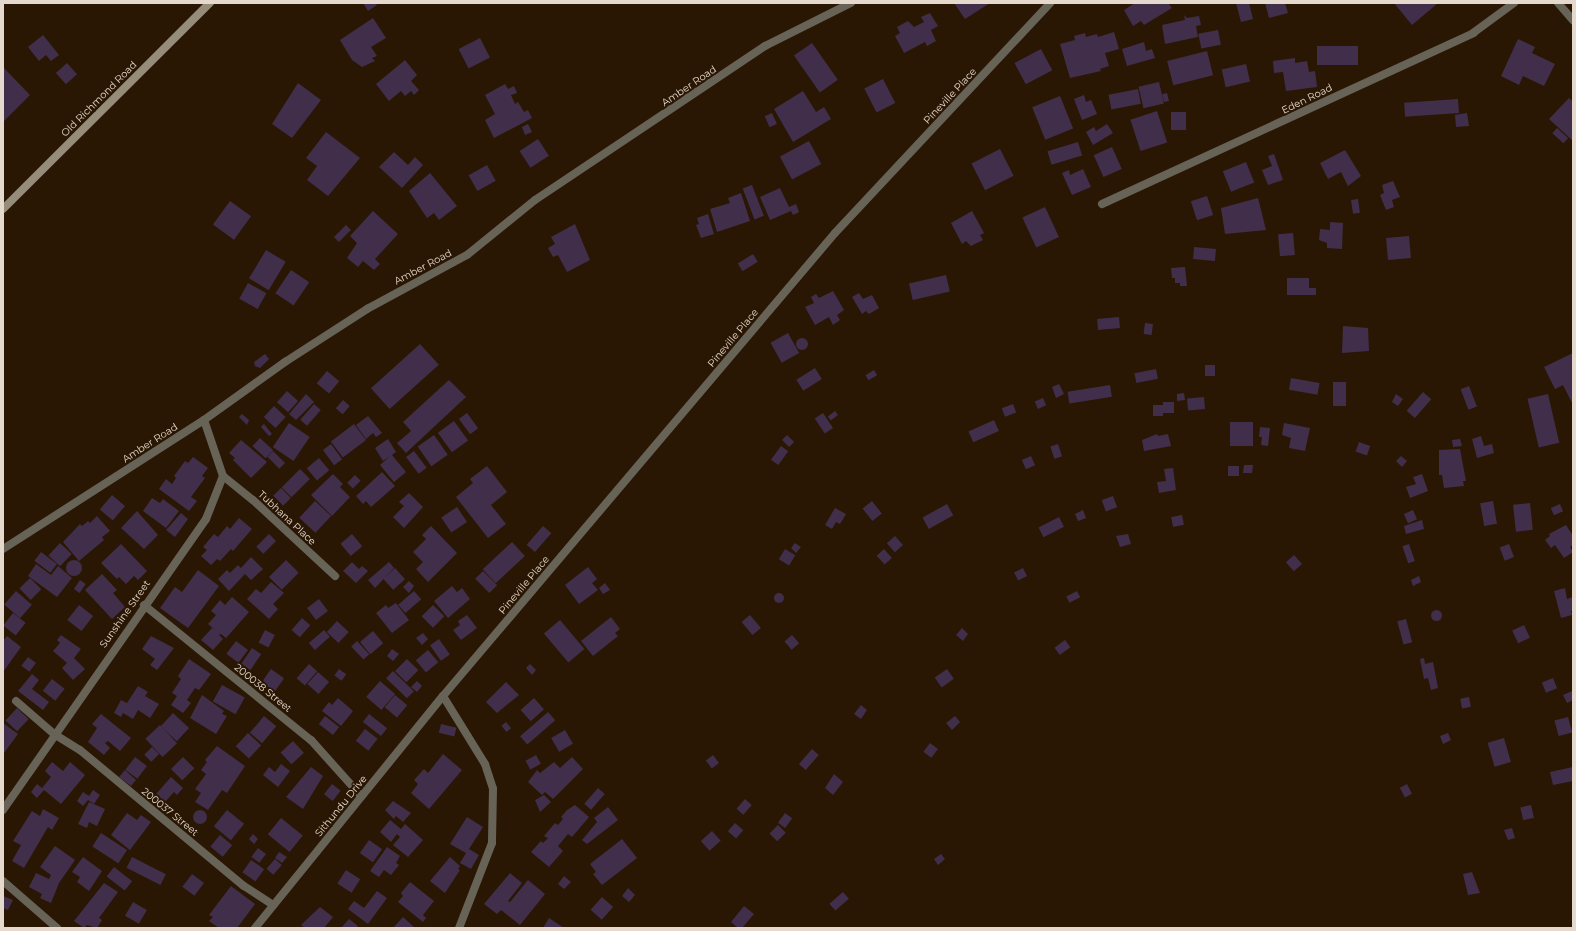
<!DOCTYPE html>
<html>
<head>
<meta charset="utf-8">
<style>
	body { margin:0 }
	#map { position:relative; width:1576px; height:931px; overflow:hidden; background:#291703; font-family:Montserrat,sans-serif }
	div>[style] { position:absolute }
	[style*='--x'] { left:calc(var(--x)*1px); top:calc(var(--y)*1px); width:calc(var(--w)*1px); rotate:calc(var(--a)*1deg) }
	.building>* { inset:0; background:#412e4b; transform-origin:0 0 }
	.round { border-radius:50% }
	.street>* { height:8px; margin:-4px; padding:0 4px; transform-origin:4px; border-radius:4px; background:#686357 }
	.secondary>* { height:8px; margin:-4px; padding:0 4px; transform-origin:4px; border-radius:4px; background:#958d79 }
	span { translate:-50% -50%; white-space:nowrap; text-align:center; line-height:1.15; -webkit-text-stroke:4px #291703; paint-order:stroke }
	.street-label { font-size:10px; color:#e5d8cc }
	.frame { position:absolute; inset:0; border:4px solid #e5d8cc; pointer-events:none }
</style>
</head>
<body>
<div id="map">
	<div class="building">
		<i style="clip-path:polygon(363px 3px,375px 3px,377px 5px,368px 11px)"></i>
		<i style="clip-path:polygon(954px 3px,990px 3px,965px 19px)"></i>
		<i style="clip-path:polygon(1135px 3px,1168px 3px,1172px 8px,1144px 25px,1141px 21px,1133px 26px,1124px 10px)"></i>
		<i style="clip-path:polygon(1236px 3px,1249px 3px,1253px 19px,1241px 22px)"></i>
		<i style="clip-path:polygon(1265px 3px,1285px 3px,1288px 13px,1269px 18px)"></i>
		<i style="clip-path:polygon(1394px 3px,1438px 3px,1412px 25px)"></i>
		<i style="clip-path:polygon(930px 13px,938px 26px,931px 30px,936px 41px,927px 46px,925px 42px,904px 53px,895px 36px,900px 33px,897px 27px,908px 21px,914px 27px,924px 22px,921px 17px)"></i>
		<i style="clip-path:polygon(1184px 15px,1187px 18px,1199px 16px,1201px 25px,1196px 26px,1198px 37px,1165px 44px,1162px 25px,1185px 20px)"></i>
		<i style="clip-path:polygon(373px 18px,386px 38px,371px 47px,377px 56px,372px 58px,375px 61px,362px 67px,352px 60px,340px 40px)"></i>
		<i style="left:1218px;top:30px;width:15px;height:20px;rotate:79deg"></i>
		<i style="clip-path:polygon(1114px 32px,1119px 49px,1105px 53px,1109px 66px,1100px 69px,1101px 71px,1070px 78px,1060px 44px,1075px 40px,1074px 36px,1085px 33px,1086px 37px,1097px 34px,1098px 37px)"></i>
		<i style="clip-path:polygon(43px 35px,59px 55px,51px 61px,46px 55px,39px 61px,28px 47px)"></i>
		<i style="left:480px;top:38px;width:22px;height:24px;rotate:63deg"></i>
		<i style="clip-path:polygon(1518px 39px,1535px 47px,1532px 53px,1555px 64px,1544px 86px,1523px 76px,1519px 85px,1501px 76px)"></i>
		<i style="clip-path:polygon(1144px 42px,1146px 51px,1152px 49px,1155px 58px,1127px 66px,1122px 49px)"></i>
		<i style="left:812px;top:43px;width:45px;height:22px;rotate:55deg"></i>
		<i style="left:1317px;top:46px;width:41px;height:19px"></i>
		<i style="left:1041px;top:49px;width:24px;height:30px;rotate:62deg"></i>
		<i style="left:1207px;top:51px;width:25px;height:41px;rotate:76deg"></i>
		<i style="clip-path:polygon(1295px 58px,1295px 63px,1307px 61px,1309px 72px,1315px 71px,1317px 87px,1286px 91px,1283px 72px,1274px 73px,1273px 61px)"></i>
		<i style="clip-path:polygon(405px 60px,417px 75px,411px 81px,419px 90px,414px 95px,411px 91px,405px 96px,401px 91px,389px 101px,376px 84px)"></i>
		<i style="left:67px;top:63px;width:15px;height:15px;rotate:48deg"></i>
		<i style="left:1246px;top:64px;width:18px;height:25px;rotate:77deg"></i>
		<i style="clip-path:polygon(3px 67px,30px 95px,3px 122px)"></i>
		<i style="left:883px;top:79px;width:27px;height:21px;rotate:63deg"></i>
		<i style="left:1159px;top:82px;width:22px;height:21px;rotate:77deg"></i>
		<i style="clip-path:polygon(298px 83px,321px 100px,292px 138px,272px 124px)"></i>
		<i style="clip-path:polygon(505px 84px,508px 89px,514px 86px,517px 93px,511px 95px,515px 104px,518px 102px,524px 112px,528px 110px,532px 118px,494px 138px,485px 120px,495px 114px,485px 95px)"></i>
		<i style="left:1138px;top:89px;width:15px;height:30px;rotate:79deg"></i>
		<i style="clip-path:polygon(803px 91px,816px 112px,824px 107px,831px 119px,793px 142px,774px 109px)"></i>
		<i style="left:1167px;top:93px;width:8px;height:5px;rotate:76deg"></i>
		<i style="clip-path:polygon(1084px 95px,1086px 102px,1091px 100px,1097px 114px,1082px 120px,1074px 99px)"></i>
		<i style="left:1060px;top:96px;width:35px;height:30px;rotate:68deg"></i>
		<i style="clip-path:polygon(1569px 98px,1573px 102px,1573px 141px,1549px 119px)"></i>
		<i style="left:1458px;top:99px;width:14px;height:54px;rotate:86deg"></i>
		<i style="left:1157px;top:111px;width:33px;height:28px;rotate:72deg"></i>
		<i style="left:1186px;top:112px;width:18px;height:15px;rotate:90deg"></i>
		<i style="left:772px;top:113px;width:12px;height:8px;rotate:66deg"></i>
		<i style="clip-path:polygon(1467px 113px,1469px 126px,1456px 127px,1455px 115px)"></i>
		<i style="clip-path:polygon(528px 124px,532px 132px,525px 135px,522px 127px)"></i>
		<i style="clip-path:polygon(1107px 124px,1113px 133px,1093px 145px,1086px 132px,1094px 127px,1096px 131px)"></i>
		<i style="left:1557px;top:128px;width:15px;height:7px;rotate:42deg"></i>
		<i style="clip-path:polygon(326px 132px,360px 158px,328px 196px,307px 180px,317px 166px,306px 158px)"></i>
		<i style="left:538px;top:139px;width:20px;height:22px;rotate:57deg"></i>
		<i style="left:809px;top:141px;width:26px;height:33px;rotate:62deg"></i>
		<i style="left:1078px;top:142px;width:14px;height:32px;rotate:73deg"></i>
		<i style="left:1112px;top:147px;width:24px;height:20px;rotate:66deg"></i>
		<i style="left:1000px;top:149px;width:30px;height:32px;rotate:63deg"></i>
		<i style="clip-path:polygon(1345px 150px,1361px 176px,1348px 186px,1341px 172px,1328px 179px,1320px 163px)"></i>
		<i style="clip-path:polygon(394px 152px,408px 165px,415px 157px,423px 165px,402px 188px,379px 167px)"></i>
		<i style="clip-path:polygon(1274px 154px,1283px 180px,1268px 185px,1262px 170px,1272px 166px,1268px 156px)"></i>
		<i style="left:1246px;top:162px;width:22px;height:25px;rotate:68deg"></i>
		<i style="left:487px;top:165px;width:18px;height:21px;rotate:61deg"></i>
		<i style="clip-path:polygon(1083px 169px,1091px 187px,1072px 195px,1062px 173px,1069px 170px,1070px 175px)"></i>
		<i style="clip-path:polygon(430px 173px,457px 206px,439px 220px,434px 213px,427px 218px,409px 191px)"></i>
		<i style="clip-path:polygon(1393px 181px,1400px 197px,1392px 200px,1394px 207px,1386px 210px,1380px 195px,1384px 193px,1382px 185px)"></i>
		<i style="left:752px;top:185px;width:33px;height:10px;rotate:69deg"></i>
		<i style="clip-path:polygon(780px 188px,789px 207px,796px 204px,799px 212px,793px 215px,791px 211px,770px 220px,760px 197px)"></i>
		<i style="clip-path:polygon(741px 193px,750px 221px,717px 232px,710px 209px,730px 203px,728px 198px)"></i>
		<i style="left:1207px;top:196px;width:20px;height:17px;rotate:72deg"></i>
		<i style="clip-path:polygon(1258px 198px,1266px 230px,1225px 234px,1221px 208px)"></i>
		<i style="left:1358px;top:199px;width:14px;height:7px;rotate:82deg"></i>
		<i style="left:230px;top:201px;width:26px;height:29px;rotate:36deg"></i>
		<i style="left:1045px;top:207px;width:33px;height:25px;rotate:65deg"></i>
		<i style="clip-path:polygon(373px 211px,398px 234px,375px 259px,380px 264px,374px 270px,363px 261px,358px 267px,347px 258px,357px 243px,350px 236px)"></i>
		<i style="clip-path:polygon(972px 211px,984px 233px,980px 235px,983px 240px,971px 246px,966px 241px,962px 244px,951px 223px)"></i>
		<i style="clip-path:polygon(708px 214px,714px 234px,701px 238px,696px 225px,699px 224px,697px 218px)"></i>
		<i style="clip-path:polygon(1330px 222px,1343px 223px,1342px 249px,1327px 248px,1327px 243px,1319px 240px,1320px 229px,1330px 230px)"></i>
		<i style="clip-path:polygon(575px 224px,590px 260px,567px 272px,558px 255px,553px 257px,548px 248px,555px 244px,551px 237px)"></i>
		<i style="left:346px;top:225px;width:7px;height:17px;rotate:45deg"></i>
		<i style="left:1293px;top:233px;width:22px;height:15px;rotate:85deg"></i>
		<i style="left:1409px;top:236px;width:22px;height:23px;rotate:85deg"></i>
		<i style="left:1216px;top:249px;width:12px;height:22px;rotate:95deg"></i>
		<i style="left:266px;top:250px;width:23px;height:33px;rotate:31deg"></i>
		<i style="left:753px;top:254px;width:9px;height:18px;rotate:58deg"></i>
		<i style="clip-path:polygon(1185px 267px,1187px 286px,1180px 286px,1180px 283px,1175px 283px,1175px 278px,1172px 278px,1171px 268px)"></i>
		<i style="left:291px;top:270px;width:22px;height:28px;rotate:34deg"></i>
		<i style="left:946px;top:275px;width:17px;height:38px;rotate:77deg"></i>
		<i style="clip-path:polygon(1287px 278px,1309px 278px,1309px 288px,1316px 288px,1316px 295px,1287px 295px)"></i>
		<i style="left:248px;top:283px;width:21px;height:18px;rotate:29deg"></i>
		<i style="clip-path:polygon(833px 291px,844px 310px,837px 315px,840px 320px,833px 325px,829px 317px,815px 325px,805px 307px,814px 303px,811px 297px,816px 294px,819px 298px)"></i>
		<i style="clip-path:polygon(859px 293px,863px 299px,872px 295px,879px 308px,869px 314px,866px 311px,862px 314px,852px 297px)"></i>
		<i style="left:1119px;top:317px;width:11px;height:22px;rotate:85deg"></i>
		<i style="left:1145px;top:323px;width:8px;height:11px;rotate:7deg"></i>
		<i style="clip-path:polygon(1343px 326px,1368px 328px,1369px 351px,1342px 353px)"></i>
		<i style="left:788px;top:333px;width:23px;height:20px;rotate:61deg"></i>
		<i class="round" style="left:796px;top:338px;width:12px;height:12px"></i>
		<i style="left:420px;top:344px;width:28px;height:66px;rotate:48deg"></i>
		<i style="clip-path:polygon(1573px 353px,1573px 405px,1563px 385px,1555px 389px,1544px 367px)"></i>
		<i style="clip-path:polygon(265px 354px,269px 359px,260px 368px,255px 366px,254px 362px)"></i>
		<i style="left:1215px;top:365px;width:11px;height:10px;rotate:90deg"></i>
		<i style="left:815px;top:368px;width:13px;height:22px;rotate:58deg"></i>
		<i style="left:1156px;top:369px;width:10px;height:22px;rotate:79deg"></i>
		<i style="left:874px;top:370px;width:6px;height:10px;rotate:59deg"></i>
		<i style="left:327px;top:371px;width:16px;height:16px;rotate:40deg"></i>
		<i style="left:1291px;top:378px;width:29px;height:12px;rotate:10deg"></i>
		<i style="clip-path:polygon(449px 380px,466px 397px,406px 453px,397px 443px,411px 431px,403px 422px)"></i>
		<i style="left:1333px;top:382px;width:13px;height:24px"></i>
		<i style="clip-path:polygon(1059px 384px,1064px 394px,1056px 398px,1052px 387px)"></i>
		<i style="left:1110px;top:385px;width:12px;height:43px;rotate:81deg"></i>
		<i style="left:1469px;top:386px;width:22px;height:9px;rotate:69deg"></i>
		<i style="left:287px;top:391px;width:15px;height:15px;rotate:42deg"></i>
		<i style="left:1423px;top:392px;width:11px;height:25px;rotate:41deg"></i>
		<i style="clip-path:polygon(1184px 393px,1185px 400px,1177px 401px,1177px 394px)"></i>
		<i style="clip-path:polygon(306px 394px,314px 402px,296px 420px,289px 414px)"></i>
		<i style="clip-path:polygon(1396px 394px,1403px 399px,1398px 406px,1392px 402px)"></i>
		<i style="left:1548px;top:394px;width:50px;height:21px;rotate:77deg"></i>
		<i style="left:1204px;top:397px;width:12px;height:17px;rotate:85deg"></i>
		<i style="left:1043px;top:398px;width:8px;height:9px;rotate:67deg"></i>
		<i style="left:343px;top:400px;width:9px;height:11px;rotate:41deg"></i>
		<i style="left:1163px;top:402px;width:11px;height:11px"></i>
		<i style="left:314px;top:404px;width:9px;height:21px;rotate:41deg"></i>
		<i style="left:1013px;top:404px;width:9px;height:12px;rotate:69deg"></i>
		<i style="left:1153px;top:405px;width:10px;height:11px"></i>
		<i style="left:274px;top:406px;width:16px;height:15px;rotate:43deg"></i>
		<i style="left:835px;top:411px;width:5px;height:9px;rotate:53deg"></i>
		<i style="left:467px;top:413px;width:19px;height:10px;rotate:54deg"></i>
		<i style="left:823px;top:413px;width:18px;height:10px;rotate:56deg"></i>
		<i style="clip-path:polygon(242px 414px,249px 420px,247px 425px,239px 417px)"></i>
		<i style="clip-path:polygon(368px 416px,382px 433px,376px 437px,373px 433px,366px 439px,356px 425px)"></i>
		<i style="left:994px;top:420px;width:12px;height:28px;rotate:66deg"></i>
		<i style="left:454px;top:421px;width:24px;height:20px;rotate:54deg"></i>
		<i style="left:1230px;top:422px;width:23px;height:24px"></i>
		<i style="left:289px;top:423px;width:25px;height:29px;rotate:34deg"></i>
		<i style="clip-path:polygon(1284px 423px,1310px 428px,1305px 451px,1289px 448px,1291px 438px,1282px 435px)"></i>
		<i style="clip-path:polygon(264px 424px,272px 434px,269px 436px,261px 427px)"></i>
		<i style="left:354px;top:424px;width:20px;height:29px;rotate:53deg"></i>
		<i style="clip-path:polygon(1260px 427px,1270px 428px,1268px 446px,1261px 445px,1262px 437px,1259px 437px)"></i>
		<i style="clip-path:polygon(1157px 434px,1158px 436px,1168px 434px,1171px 446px,1144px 451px,1142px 440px)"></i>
		<i style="left:434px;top:435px;width:24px;height:20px;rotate:55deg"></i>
		<i style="left:787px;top:435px;width:10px;height:7px;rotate:45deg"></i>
		<i style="clip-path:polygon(1481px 436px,1484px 446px,1492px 444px,1494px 453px,1477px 458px,1472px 439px)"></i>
		<i style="left:260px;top:438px;width:18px;height:11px;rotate:43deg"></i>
		<i style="clip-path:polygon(388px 439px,396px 452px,392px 455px,406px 472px,394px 482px,380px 465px,390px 456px,383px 461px,375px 448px)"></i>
		<i style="clip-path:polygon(1460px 439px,1462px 446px,1453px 447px,1452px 440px)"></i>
		<i style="clip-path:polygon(241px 440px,267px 462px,251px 478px,233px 460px,235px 458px,229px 453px)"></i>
		<i style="left:1359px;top:442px;width:12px;height:10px;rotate:20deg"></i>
		<i style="left:331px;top:444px;width:19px;height:10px;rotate:54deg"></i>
		<i style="left:1058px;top:444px;width:13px;height:8px;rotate:72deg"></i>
		<i style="left:781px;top:446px;width:9px;height:17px;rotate:36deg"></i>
		<i style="clip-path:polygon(1460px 449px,1466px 481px,1463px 481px,1464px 486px,1444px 488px,1442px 475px,1439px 475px,1439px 450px)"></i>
		<i style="left:273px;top:451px;width:17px;height:8px;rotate:45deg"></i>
		<i style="left:414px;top:451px;width:21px;height:10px;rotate:53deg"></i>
		<i style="left:1031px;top:456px;width:10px;height:10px;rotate:66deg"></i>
		<i style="clip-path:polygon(1401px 456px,1407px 461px,1402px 467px,1396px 461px)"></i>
		<i style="clip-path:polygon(193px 457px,208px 468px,202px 476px,205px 478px,191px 497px,197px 501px,189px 511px,159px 489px,166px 479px,172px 484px,176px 478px,174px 476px,185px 461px,188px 463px)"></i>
		<i style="left:319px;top:458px;width:16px;height:16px;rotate:50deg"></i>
		<i style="clip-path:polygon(1244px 465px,1253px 465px,1252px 473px,1243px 473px)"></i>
		<i style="clip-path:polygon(487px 466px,507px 492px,491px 505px,506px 524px,488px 538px,456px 497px,473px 483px,470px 479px)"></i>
		<i style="left:1228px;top:466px;width:11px;height:10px"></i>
		<i style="clip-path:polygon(1173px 468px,1176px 490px,1159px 493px,1157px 482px,1166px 481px,1164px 469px)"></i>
		<i style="left:300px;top:469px;width:14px;height:26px;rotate:45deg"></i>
		<i style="clip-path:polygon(382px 472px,395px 486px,371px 507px,366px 501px,363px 504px,356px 496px)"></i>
		<i style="clip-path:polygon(333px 474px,343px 484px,340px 487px,350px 497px,332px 516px,311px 495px)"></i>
		<i style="clip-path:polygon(1422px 474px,1428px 491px,1410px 498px,1406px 487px,1416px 484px,1413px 477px)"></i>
		<i style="left:355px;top:475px;width:8px;height:11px;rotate:45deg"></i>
		<i style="left:281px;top:488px;width:14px;height:11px;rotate:45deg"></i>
		<i style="clip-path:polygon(409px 493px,423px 507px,404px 528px,393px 517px,404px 506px,399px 502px)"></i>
		<i style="left:112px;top:495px;width:17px;height:19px;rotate:40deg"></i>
		<i style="left:1113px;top:496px;width:12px;height:12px;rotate:70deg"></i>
		<i style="clip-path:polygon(152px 498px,160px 503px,163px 499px,179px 511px,166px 528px,143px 511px)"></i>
		<i style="left:315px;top:501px;width:22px;height:23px;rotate:43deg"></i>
		<i style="left:872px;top:501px;width:16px;height:12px;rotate:52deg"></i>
		<i style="left:1493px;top:501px;width:23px;height:13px;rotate:80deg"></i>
		<i style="left:1530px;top:503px;width:27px;height:17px;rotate:84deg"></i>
		<i style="left:947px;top:504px;width:13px;height:28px;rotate:61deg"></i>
		<i style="left:1560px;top:504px;width:8px;height:10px;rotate:67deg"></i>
		<i style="left:457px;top:507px;width:18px;height:19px;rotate:56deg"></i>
		<i style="clip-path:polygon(835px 508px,846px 514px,840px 524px,836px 522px,832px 529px,825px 525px)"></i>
		<i style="clip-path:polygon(1083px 510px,1086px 518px,1078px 521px,1075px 514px)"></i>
		<i style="left:1413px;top:510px;width:10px;height:10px;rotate:66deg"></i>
		<i style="clip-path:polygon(137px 511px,158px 535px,144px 549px,121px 528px)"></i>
		<i style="clip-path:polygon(181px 513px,188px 519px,175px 537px,166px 530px)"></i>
		<i style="left:1182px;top:515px;width:10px;height:11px;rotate:79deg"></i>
		<i style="clip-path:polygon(97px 516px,110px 531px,102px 537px,104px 540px,79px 561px,63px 542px,80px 524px,82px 526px,88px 521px,90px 523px)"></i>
		<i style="left:1059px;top:517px;width:11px;height:23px;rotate:63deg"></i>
		<i style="clip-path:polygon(239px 518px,252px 529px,233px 551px,231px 549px,220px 561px,217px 559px,211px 565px,201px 556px,207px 550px,203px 547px,214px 534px,218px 537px,227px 526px,230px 529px)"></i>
		<i style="clip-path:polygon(1422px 520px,1424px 529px,1406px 534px,1404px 526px)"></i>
		<i style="clip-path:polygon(1566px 525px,1573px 536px,1573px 545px,1570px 547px,1573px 552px,1564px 558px,1555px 545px,1551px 548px,1545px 540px,1550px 536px,1549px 534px)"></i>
		<i style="clip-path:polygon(431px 526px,457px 553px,428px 582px,416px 569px,423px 562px,413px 552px,426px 539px,422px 535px)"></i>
		<i style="left:543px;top:526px;width:11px;height:25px;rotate:41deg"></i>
		<i style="left:269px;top:534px;width:10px;height:18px;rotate:45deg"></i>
		<i style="left:352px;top:534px;width:16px;height:15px;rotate:50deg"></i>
		<i style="clip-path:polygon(1128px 534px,1131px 544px,1120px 547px,1116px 536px)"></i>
		<i style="left:895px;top:536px;width:12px;height:11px;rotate:48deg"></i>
		<i style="left:512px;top:542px;width:19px;height:40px;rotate:47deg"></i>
		<i style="left:60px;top:543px;width:16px;height:17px;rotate:43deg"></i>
		<i style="clip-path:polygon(795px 543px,801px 547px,796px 553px,791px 548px)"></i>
		<i style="clip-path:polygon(121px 544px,147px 571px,138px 580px,134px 576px,126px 584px,119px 577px,117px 579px,101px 563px)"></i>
		<i style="left:1409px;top:544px;width:18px;height:7px;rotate:71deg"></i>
		<i style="left:1509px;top:544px;width:14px;height:10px;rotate:69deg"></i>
		<i style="left:785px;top:549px;width:12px;height:12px;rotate:31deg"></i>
		<i style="left:884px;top:549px;width:12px;height:10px;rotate:48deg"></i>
		<i style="left:41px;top:552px;width:20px;height:11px;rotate:37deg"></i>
		<i style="left:1294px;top:555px;width:12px;height:11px;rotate:48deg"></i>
		<i style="clip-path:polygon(251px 557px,263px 569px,251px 580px,245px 574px,229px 591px,218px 579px,227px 570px,230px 573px,238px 565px,241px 568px)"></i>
		<i style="left:286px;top:560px;width:18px;height:24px;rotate:45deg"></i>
		<i class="round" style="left:66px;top:560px;width:16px;height:16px"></i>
		<i style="clip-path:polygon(352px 562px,359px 569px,362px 566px,368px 571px,356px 583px,343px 571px)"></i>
		<i style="clip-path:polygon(389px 562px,394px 568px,375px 588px,368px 580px)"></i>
		<i style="clip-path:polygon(36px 564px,51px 575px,58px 566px,72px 578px,57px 597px,28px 576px)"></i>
		<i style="clip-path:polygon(588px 567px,597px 579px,592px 583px,598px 590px,579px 604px,565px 585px)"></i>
		<i style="left:395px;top:568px;width:15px;height:16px;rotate:48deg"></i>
		<i style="left:1023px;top:568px;width:9px;height:10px;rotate:63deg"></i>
		<i style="clip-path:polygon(198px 570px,219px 586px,188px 628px,160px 608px,175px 587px,182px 592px)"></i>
		<i style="left:483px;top:571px;width:20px;height:11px;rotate:45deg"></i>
		<i style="clip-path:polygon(102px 574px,117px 590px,113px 593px,125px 607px,112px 619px,85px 590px)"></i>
		<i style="clip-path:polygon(1419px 576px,1421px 582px,1413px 586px,1411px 580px)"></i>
		<i style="left:30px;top:578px;width:16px;height:15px;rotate:45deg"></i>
		<i style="left:80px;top:580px;width:7px;height:11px;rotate:34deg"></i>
		<i style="clip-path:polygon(409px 581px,414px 586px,409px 593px,403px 587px)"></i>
		<i style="clip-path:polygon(271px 582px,284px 593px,273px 604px,278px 609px,269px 619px,247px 599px,256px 589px,261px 593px)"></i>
		<i style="clip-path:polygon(605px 583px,610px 590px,603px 594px,599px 588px)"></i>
		<i style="clip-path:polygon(452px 586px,457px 592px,462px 588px,470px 599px,448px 618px,434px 601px)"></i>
		<i style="clip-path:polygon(1565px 588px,1567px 599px,1573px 597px,1573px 610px,1571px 611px,1572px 615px,1561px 618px,1554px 591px)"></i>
		<i style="left:16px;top:591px;width:21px;height:18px;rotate:41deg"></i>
		<i style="left:414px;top:591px;width:11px;height:21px;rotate:49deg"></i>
		<i style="left:1077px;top:591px;width:7px;height:12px;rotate:63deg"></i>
		<i class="round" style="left:774px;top:593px;width:10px;height:10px"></i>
		<i style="clip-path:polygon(232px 597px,249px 612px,226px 638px,221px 634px,219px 635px,223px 639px,213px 650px,201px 640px,212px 628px,215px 630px,208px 624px,216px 615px,211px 611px,220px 600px,225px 605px)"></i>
		<i style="left:319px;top:599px;width:15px;height:15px;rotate:53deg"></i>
		<i style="clip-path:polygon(396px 603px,409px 620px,392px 633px,376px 613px,386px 605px,388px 608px)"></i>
		<i style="left:79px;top:605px;width:18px;height:19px;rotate:38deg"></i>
		<i style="left:433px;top:605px;width:16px;height:16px;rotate:45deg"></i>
		<i class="round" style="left:1430.5px;top:609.5px;width:11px;height:11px"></i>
		<i style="left:13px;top:613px;width:16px;height:16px;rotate:38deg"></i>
		<i style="clip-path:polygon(467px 615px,477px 628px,461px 640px,453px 630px,460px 625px,458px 621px)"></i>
		<i style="left:750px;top:615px;width:17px;height:11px;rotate:50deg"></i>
		<i style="clip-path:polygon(611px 617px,620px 629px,615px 633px,618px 636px,593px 656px,581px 641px)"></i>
		<i style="left:302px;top:618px;width:11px;height:16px;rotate:41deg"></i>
		<i style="left:1406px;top:619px;width:24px;height:9px;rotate:75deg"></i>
		<i style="left:560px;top:620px;width:38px;height:21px;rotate:50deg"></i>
		<i style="left:337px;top:621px;width:16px;height:15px;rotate:43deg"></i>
		<i style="left:1524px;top:625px;width:14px;height:13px;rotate:65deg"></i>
		<i style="clip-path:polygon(962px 628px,968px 634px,963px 641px,956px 635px)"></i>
		<i style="left:265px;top:630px;width:11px;height:14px;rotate:27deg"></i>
		<i style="left:324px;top:630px;width:9px;height:20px;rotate:49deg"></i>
		<i style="left:373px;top:631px;width:16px;height:17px;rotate:50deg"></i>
		<i style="clip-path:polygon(423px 633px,428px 639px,422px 645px,416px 638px)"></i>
		<i style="clip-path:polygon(61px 635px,81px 649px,74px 658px,85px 669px,73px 680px,62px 668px,67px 663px,53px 651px,60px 643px,57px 640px)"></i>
		<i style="left:792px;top:635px;width:11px;height:10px;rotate:49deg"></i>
		<i style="clip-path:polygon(7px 636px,21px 647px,3px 672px,3px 641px)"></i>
		<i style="clip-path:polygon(151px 636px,174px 648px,157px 670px,150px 665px,155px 659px,142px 649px)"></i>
		<i style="left:439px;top:639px;width:19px;height:11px;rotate:55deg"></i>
		<i style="left:1065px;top:640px;width:9px;height:13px;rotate:54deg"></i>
		<i style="left:236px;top:641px;width:15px;height:16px;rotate:37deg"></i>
		<i style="left:357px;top:641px;width:18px;height:8px;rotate:47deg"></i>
		<i style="left:252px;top:648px;width:11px;height:19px;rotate:34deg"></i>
		<i style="clip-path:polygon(392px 649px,399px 654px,393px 661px,387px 656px)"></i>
		<i style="left:428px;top:650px;width:16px;height:16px;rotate:50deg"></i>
		<i style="left:28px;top:657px;width:10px;height:11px;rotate:37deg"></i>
		<i style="clip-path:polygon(1424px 658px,1425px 664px,1433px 662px,1438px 688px,1431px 690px,1428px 678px,1424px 679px,1420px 659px)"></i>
		<i style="clip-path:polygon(189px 659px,211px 674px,199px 690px,195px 688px,187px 700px,191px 703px,183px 713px,171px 705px,177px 696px,172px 693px,181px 679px,178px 676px)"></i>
		<i style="left:407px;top:659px;width:16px;height:17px;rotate:45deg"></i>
		<i style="left:309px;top:664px;width:11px;height:19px;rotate:41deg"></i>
		<i style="clip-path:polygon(530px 664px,536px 670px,532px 675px,526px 668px)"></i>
		<i style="left:271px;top:669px;width:16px;height:16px;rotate:35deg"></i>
		<i style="left:339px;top:669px;width:9px;height:8px;rotate:36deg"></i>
		<i style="left:947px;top:669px;width:12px;height:15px;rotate:55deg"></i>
		<i style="left:393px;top:671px;width:29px;height:10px;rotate:44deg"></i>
		<i style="left:318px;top:672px;width:15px;height:16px;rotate:42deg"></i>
		<i style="clip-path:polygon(32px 674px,39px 680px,32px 689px,49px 702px,43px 710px,18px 691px)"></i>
		<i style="left:1553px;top:678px;width:11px;height:12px;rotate:68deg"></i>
		<i style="left:52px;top:679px;width:16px;height:15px;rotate:38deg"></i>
		<i style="left:380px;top:681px;width:20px;height:21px;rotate:41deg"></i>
		<i style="clip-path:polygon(417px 681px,422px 686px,417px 692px,411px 687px)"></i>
		<i style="clip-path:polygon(506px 682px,519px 695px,497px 713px,486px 702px)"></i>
		<i style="left:222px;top:685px;width:26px;height:19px;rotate:29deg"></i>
		<i style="clip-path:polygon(138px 686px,148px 692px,145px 696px,159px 704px,150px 718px,138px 710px,133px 719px,123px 713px,121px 717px,114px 713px,121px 700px,127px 703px)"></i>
		<i style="clip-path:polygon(1572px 691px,1573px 700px,1567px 703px,1563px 695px)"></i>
		<i style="clip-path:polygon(202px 695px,224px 711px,222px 714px,227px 716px,216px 734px,190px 718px)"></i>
		<i style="left:395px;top:695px;width:16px;height:16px;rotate:40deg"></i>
		<i style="left:1469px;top:697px;width:10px;height:9px;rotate:79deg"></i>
		<i style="clip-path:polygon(338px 698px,353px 711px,341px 726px,322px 711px,329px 702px,332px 705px)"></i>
		<i style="left:534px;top:698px;width:15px;height:18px;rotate:48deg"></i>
		<i style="clip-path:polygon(861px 705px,867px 710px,861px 719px,854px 714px)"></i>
		<i style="left:17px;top:708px;width:16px;height:17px;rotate:43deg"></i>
		<i style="left:548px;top:712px;width:11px;height:37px;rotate:49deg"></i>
		<i style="left:173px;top:713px;width:22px;height:18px;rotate:43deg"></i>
		<i style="clip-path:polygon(101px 714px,131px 738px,120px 751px,108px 741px,105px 743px,110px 748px,104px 755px,88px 742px,97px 728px,92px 724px)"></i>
		<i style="left:369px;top:714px;width:23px;height:10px;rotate:38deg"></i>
		<i style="left:264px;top:716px;width:16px;height:22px;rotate:40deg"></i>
		<i style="left:325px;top:716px;width:18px;height:10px;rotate:38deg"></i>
		<i style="clip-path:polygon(955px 716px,960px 722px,952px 730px,946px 723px)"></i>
		<i style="left:1568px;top:717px;width:16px;height:14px;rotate:75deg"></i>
		<i style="left:506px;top:722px;width:8px;height:6px;rotate:50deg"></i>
		<i style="clip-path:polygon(3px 723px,18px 734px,4px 753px,3px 752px)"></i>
		<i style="left:441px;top:724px;width:16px;height:9px;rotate:14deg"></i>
		<i style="left:160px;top:725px;width:25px;height:20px;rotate:47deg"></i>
		<i style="left:365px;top:729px;width:16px;height:15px;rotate:38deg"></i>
		<i style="left:565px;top:730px;width:16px;height:16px;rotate:60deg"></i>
		<i style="left:248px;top:733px;width:18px;height:18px;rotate:43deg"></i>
		<i style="clip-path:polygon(1448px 733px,1451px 740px,1443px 744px,1440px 736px)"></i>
		<i style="left:1504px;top:738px;width:25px;height:17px;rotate:74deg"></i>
		<i style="left:293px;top:741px;width:16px;height:17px;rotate:47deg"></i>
		<i style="left:930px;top:743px;width:10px;height:11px;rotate:37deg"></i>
		<i style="clip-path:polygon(217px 746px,245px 766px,227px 793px,222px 790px,208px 810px,195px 802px,201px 793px,195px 789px,206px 774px,201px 770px,207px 762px,205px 760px)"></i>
		<i style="left:152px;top:747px;width:10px;height:11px;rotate:45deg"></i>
		<i style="left:812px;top:749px;width:9px;height:20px;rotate:41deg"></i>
		<i style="clip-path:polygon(443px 754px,462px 770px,429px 809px,411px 793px,418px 784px,414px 780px,424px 769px,428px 773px)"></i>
		<i style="left:536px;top:755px;width:10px;height:12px;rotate:61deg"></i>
		<i style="left:713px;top:755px;width:10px;height:9px;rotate:53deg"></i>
		<i style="left:135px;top:757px;width:15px;height:16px;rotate:37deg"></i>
		<i style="left:183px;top:757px;width:16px;height:17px;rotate:45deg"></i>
		<i style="clip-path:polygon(572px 757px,583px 769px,553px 799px,545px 792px,542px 795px,528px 782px,537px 770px,540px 773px,554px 762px,560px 768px)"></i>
		<i style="clip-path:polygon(52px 762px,63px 771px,70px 762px,85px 775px,61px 804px,44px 790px,37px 798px,31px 792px,37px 784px,42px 788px,51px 777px,45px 771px)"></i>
		<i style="clip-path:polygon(281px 764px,290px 771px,278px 787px,263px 775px,269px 767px,275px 772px)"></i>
		<i style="clip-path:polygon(311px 767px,323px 776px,303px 809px,286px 797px)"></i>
		<i style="clip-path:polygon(1573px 767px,1573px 781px,1553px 785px,1550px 772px)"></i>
		<i style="clip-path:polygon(125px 770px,136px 780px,131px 786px,119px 777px)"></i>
		<i style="clip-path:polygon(834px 774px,843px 782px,833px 795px,825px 788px)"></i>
		<i style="clip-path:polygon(171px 777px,183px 788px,177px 795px,174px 792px,165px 802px,156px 794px)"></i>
		<i style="left:332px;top:784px;width:11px;height:13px;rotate:38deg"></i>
		<i style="left:1407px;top:784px;width:11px;height:8px;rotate:63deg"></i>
		<i style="left:598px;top:788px;width:9px;height:21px;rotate:41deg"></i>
		<i style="clip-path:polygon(93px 790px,100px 795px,94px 804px,88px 800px,83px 806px,77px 801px,83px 792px,89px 796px)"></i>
		<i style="clip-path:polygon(544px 795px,551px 802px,540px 812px,535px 800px)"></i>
		<i style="left:745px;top:799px;width:9px;height:13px;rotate:41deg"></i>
		<i style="clip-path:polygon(393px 801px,411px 813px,403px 822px,396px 816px,394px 819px,385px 810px)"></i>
		<i style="clip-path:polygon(89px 802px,105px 809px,97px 826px,89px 822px,87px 828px,78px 824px)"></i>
		<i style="clip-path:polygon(575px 805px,589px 817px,572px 837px,568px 834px,558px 846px,563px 851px,549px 867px,531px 852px,541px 841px,543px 843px,548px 838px,544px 836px,555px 823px,558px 825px,563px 819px,561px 817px,567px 810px)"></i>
		<i style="left:1531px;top:805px;width:13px;height:11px;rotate:77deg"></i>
		<i style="clip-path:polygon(608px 807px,618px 820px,587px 844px,582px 840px,597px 822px,594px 818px)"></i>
		<i style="clip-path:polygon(43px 809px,59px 818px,52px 830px,48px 827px,24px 868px,12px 861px,21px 845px,13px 841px,32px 811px,40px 816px)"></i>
		<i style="left:227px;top:810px;width:22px;height:21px;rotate:39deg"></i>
		<i class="round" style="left:193px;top:810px;width:14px;height:14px"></i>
		<i style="clip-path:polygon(127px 813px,137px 820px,141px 815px,151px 822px,130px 850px,111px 835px)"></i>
		<i style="left:785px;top:813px;width:9px;height:12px;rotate:36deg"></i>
		<i style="clip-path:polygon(467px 817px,483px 827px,469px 849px,479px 855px,471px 869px,460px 863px,466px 853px,450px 844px)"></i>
		<i style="left:281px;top:818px;width:28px;height:21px;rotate:39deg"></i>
		<i style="clip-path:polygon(390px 820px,401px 829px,405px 824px,423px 840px,408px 857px,393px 845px,400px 837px,397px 834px,391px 842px,380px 832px)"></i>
		<i style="left:735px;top:823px;width:11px;height:11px;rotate:41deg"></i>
		<i style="left:778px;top:825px;width:11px;height:12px;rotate:45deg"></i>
		<i style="clip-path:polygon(1512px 828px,1515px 838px,1508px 840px,1504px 830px)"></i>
		<i style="left:712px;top:831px;width:13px;height:15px;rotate:48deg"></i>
		<i style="left:101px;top:833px;width:31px;height:16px;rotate:33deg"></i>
		<i style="clip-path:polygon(253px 834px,258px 839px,254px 844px,249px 839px)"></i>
		<i style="left:220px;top:835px;width:16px;height:15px;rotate:40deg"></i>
		<i style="clip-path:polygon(622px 839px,637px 858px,602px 885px,593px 874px,596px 872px,590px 864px)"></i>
		<i style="left:369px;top:840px;width:16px;height:16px;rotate:35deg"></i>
		<i style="clip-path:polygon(55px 846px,75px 860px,59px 883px,51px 903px,40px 898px,42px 894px,29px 887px,36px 873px,49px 879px,51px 875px,40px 867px)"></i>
		<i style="clip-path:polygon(387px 847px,400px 856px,396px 863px,399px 865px,391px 875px,384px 870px,379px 877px,370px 871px)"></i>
		<i style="left:258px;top:848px;width:10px;height:11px;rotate:37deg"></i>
		<i style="clip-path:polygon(279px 852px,287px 857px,282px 863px,275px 858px)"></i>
		<i style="clip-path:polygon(941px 854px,945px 859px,938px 865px,934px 859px)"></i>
		<i style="clip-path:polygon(83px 857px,102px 871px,89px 891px,77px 882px,80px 877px,72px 872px)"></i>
		<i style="left:132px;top:857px;width:38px;height:12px;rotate:27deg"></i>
		<i style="clip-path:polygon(450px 857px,460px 866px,458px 869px,460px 870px,445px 893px,430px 881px)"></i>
		<i style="left:275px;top:859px;width:9px;height:13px;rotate:41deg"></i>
		<i style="left:251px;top:860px;width:16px;height:15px;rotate:35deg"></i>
		<i style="left:114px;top:867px;width:23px;height:12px;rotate:38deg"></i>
		<i style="left:346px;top:870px;width:17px;height:16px;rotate:33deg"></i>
		<i style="clip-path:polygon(1472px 872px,1480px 893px,1468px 895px,1463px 874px)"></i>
		<i style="clip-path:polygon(510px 873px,522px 883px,508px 901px,510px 902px,528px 880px,545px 894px,520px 925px,501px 910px,497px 914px,484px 904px)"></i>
		<i style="left:192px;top:874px;width:15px;height:16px;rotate:37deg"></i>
		<i style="clip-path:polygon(564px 876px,571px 882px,564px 889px,558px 884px)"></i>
		<i style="clip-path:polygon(410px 882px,434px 901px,423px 915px,426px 918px,423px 922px,398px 902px,403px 896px,401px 893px)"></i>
		<i style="clip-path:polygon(104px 883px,118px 892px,99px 918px,102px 920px,97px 928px,87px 925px,84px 928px,74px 921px)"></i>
		<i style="clip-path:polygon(231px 886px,255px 904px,237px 928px,219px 928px,209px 921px,213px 917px,209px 915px)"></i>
		<i style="clip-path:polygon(628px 888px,635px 895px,629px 902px,622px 896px)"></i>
		<i style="clip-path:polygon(377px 891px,387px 898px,368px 924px,348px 909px,354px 901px,364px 908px)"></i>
		<i style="left:843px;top:892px;width:9px;height:18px;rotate:49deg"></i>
		<i style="clip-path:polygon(3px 896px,13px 900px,8px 910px,3px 908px)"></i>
		<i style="left:602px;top:897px;width:15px;height:17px;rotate:42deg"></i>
		<i style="left:133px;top:902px;width:16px;height:16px;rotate:30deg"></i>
		<i style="clip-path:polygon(744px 906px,754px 914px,742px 928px,738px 928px,731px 922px)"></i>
		<i style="clip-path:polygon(320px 907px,333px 917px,324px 928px,305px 928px,301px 925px)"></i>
		<i style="clip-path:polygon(403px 917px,415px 928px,393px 928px)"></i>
		<i style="clip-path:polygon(549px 918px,564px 928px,543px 928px)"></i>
		<i style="clip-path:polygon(349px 919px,358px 926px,356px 928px,341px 928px)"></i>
	</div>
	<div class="street">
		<i style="--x:1558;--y:3;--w:23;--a:49"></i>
		<i style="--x:1102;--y:204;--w:409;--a:-24.7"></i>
		<i style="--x:1473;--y:33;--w:51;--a:-36.2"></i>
		<i style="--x:223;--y:476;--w:38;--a:39"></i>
		<i style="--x:253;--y:500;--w:112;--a:42.8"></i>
		<i style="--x:3;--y:549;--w:239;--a:-32.7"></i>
		<i style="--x:204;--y:420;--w:100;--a:-35.6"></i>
		<i style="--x:285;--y:362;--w:98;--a:-32.9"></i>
		<i style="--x:367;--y:309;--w:114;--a:-28.4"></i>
		<i style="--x:467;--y:255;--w:87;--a:-39"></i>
		<i style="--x:535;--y:200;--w:277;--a:-33.8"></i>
		<i style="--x:765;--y:46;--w:96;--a:-26.6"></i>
		<i style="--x:144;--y:605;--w:215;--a:39"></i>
		<i style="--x:311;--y:740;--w:75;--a:48.2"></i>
		<i style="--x:443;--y:696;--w:80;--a:58.3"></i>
		<i style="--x:485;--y:764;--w:26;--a:72"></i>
		<i style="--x:493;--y:789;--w:54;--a:91.1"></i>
		<i style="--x:492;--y:843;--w:91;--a:111.2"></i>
		<i style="--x:16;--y:701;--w:50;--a:41"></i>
		<i style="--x:54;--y:734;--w:31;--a:32"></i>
		<i style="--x:80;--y:750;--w:213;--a:39.7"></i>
		<i style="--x:244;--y:886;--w:35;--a:33"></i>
		<i style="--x:3;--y:810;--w:355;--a:-55.1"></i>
		<i style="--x:206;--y:519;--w:46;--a:-68.4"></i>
		<i style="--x:223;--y:476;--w:59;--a:-108.7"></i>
		<i style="--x:3;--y:881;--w:72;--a:41"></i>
		<i style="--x:255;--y:928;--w:299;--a:-51"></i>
		<i style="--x:443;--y:696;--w:607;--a:-49.75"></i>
		<i style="--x:835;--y:233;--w:315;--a:-46.9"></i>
	</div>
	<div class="secondary">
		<i style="--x:3;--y:209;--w:292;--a:-44.9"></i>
	</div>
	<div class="street-label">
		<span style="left:689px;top:86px;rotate:-34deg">Amber Road</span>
		<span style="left:950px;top:96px;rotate:-47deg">Pineville Place</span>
		<span style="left:99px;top:99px;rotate:-45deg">Old Richmond Road</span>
		<span style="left:1307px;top:99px;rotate:-26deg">Eden Road</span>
		<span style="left:423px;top:267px;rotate:-28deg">Amber Road</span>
		<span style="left:733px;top:338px;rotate:-50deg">Pineville Place</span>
		<span style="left:150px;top:443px;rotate:-33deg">Amber Road</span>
		<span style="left:287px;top:518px;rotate:43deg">Tubhana Place</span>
		<span style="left:524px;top:585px;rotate:-50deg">Pineville Place</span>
		<span style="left:125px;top:614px;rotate:-55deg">Sunshine Street</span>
		<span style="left:263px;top:688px;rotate:39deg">200038 Street</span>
		<span style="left:341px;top:806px;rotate:-51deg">Sithundu Drive</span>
		<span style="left:170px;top:812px;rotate:39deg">200037 Street</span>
	</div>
	<div class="frame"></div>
</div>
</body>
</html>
